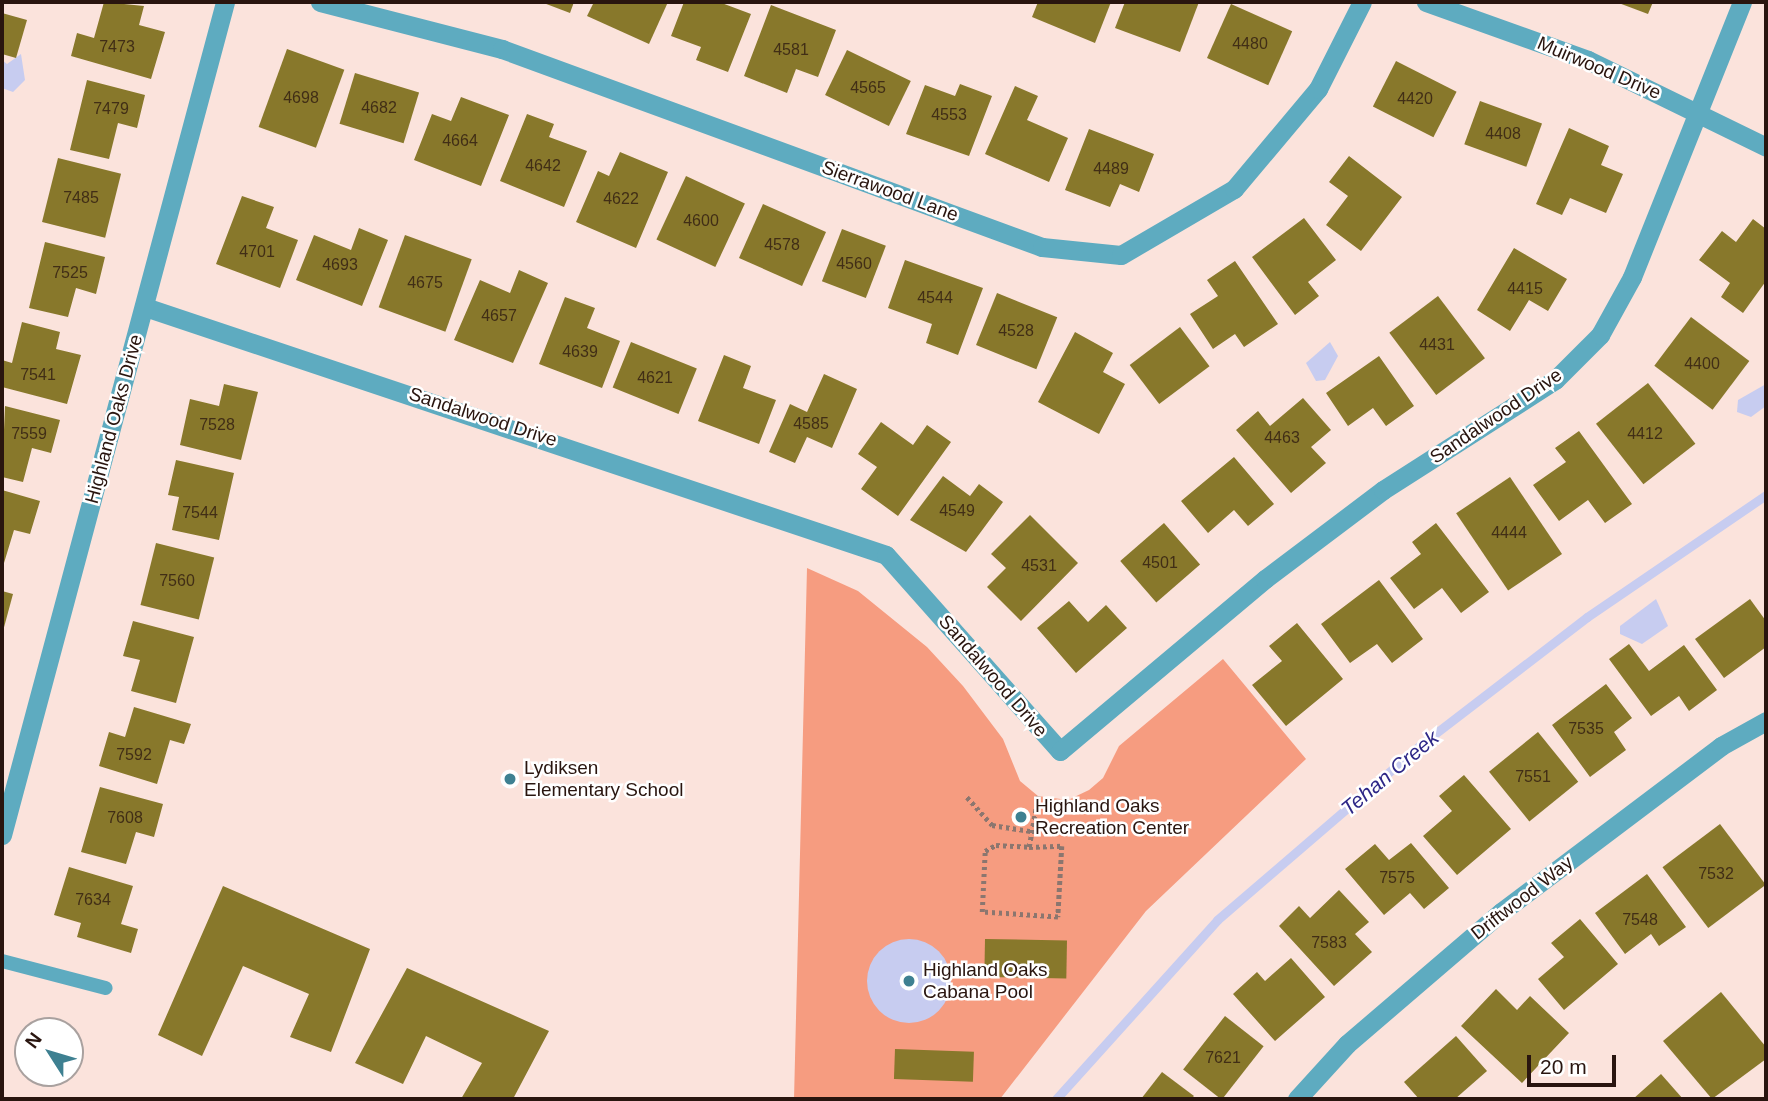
<!DOCTYPE html>
<html>
<head>
<meta charset="utf-8">
<style>
	body { margin:0 }
	#map { position:relative; width:1768px; height:1101px; overflow:hidden; background:#fbe3dc; font-family:Helvetica,sans-serif }
	div>[style] { position:absolute }
	[style*='--x'] { left:calc(var(--x)*1px); top:calc(var(--y)*1px); width:calc(var(--w)*1px); rotate:calc(var(--a)*1deg) }
	.green>* { inset:0; background:#f69c80 }
	.water>* { inset:0; background:#c7ccf0 }
	.round { border-radius:50% }
	.stream>* { height:9px; margin:-4.5px; padding:0 4.5px; transform-origin:4.5px; border-radius:4.5px; background:#c7ccf0 }
	.building>* { inset:0; background:#88782b; transform-origin:0 0 }
	.path>* { height:4.5px; margin-top:-2.25px; transform-origin:0; background:repeating-linear-gradient(90deg,#8b766f 0 3.5px,transparent 0 7px) }
	.service>* { height:14px; margin:-7px; padding:0 7px; transform-origin:7px; border-radius:7px; background:#5eabc0 }
	.minor>* { height:19px; margin:-9.5px; padding:0 9.5px; transform-origin:9.5px; border-radius:9.5px; background:#5eabc0 }
	.dots>* { width:19px; height:19px; translate:-50% -50%; box-sizing:border-box; border:4px solid #fff; border-radius:50% }
	span { translate:-50% -50%; white-space:nowrap; text-align:center; line-height:1.15; -webkit-text-stroke:5px #fff; paint-order:stroke }
	.number-label { font-size:16px; color:#412e16 }
	.number-label span { -webkit-text-stroke-width:0 }
	.street-label { font-size:19px; color:#29150f }
	.poi-label { font-size:19px; color:#29150f }
	.left { translate:0 -50%; text-align:left }
	.water-label { font-size:21px; color:#2d2787; font-style:italic }
	.frame { position:absolute; inset:0; border:4px solid #29150f; pointer-events:none }
	.north { position:absolute; left:14px; top:1017px; width:70px; height:70px; box-sizing:border-box; background:#fff; border:2px solid #a9a19f; border-radius:50%; rotate:307deg; font-size:19px; font-weight:700; line-height:28px; text-align:center; color:#29150f }
	.north::after { content:''; display:block; margin:auto; width:24px; height:32px; background:#3e8091; clip-path:polygon(50% 0,100% 100%,50% 72%,0 100%) }
	.scale { position:absolute; left:1527px; top:1055px; width:89px; height:32px; box-sizing:border-box; border:4px solid #29150f; border-top:0; padding-left:9px; font-size:21px; line-height:24px; white-space:nowrap; color:#29150f; -webkit-text-stroke:5px #fff; paint-order:stroke }
</style>
</head>
<body>
<div id="map">
	<div class="green">
		<i style="clip-path:polygon(807px 568px,858px 591px,927px 647px,963px 686px,1003px 739px,1020px 781px,1038px 796px,1068px 800px,1089px 790px,1103px 778px,1119px 746px,1223px 659px,1306px 759px,1146px 911px,1000px 1099px,794px 1099px)"></i>
	</div>
	<div class="water">
		<i style="clip-path:polygon(21px 54px,25px 80px,13px 92px,2px 88px,2px 60px,7px 64px)"></i>
		<i style="clip-path:polygon(1330px 342px,1338px 356px,1325px 380px,1316px 381px,1306px 363px)"></i>
		<i style="clip-path:polygon(1766px 384px,1766px 406px,1751px 417px,1737px 412px,1738px 400px)"></i>
		<i style="clip-path:polygon(1656px 599px,1668px 626px,1642px 644px,1620px 634px,1620px 626px)"></i>
		<i class="round" style="left:867px;top:939px;width:84px;height:84px"></i>
	</div>
	<div class="stream">
		<i style="--x:1056;--y:1099;--w:241;--a:-48"></i>
		<i style="--x:1217;--y:920;--w:267;--a:-40.7"></i>
		<i style="--x:1419;--y:746;--w:212;--a:-37.5"></i>
		<i style="--x:1587;--y:617;--w:217;--a:-34.3"></i>
	</div>
	<div class="building">
		<i style="clip-path:polygon(104px 2px,144px 6px,139px 25px,165px 32px,151px 79px,71px 56px,77px 33px,94px 38px)"></i>
		<i style="clip-path:polygon(541px 2px,574px 2px,570px 13px)"></i>
		<i style="clip-path:polygon(594px 2px,668px 2px,649px 44px,587px 16px)"></i>
		<i style="clip-path:polygon(684px 2px,719px 2px,751px 14px,728px 72px,696px 60px,701px 47px,671px 36px)"></i>
		<i style="clip-path:polygon(1038px 2px,1111px 2px,1095px 43px,1032px 17px)"></i>
		<i style="clip-path:polygon(1125px 2px,1199px 2px,1180px 52px,1115px 28px)"></i>
		<i style="clip-path:polygon(1616px 2px,1653px 2px,1648px 14px)"></i>
		<i style="left:1231px;top:4px;width:67px;height:59px;rotate:24deg"></i>
		<i style="clip-path:polygon(771px 5px,836px 30px,818px 77px,796px 69px,787px 93px,744px 76px)"></i>
		<i style="clip-path:polygon(2px 13px,27px 20px,16px 58px,2px 54px)"></i>
		<i style="left:287px;top:49px;width:61px;height:83px;rotate:20deg"></i>
		<i style="left:847px;top:50px;width:71px;height:50px;rotate:26deg"></i>
		<i style="left:1396px;top:61px;width:68px;height:51px;rotate:27deg"></i>
		<i style="left:355px;top:73px;width:67px;height:53px;rotate:17deg"></i>
		<i style="clip-path:polygon(87px 80px,145px 95px,137px 128px,118px 123px,109px 159px,70px 150px)"></i>
		<i style="clip-path:polygon(960px 84px,992px 96px,969px 156px,906px 134px,925px 85px,955px 96px)"></i>
		<i style="clip-path:polygon(1015px 86px,1038px 96px,1027px 120px,1068px 138px,1049px 182px,985px 154px)"></i>
		<i style="clip-path:polygon(461px 97px,509px 115px,481px 186px,414px 160px,432px 114px,451px 121px)"></i>
		<i style="left:1480px;top:101px;width:66px;height:46px;rotate:20deg"></i>
		<i style="clip-path:polygon(527px 114px,554px 124px,549px 137px,587px 151px,564px 207px,500px 181px)"></i>
		<i style="clip-path:polygon(1569px 128px,1609px 146px,1601px 165px,1623px 174px,1606px 213px,1570px 198px,1562px 215px,1536px 204px)"></i>
		<i style="clip-path:polygon(1089px 129px,1154px 154px,1139px 192px,1120px 184px,1110px 207px,1065px 190px)"></i>
		<i style="clip-path:polygon(620px 152px,668px 172px,636px 248px,576px 222px,598px 171px,609px 176px)"></i>
		<i style="clip-path:polygon(1349px 156px,1402px 197px,1361px 251px,1326px 225px,1348px 196px,1329px 182px)"></i>
		<i style="left:58px;top:158px;width:65px;height:66px;rotate:14deg"></i>
		<i style="left:686px;top:176px;width:65px;height:70px;rotate:25deg"></i>
		<i style="clip-path:polygon(242px 196px,274px 207px,266px 228px,298px 240px,280px 288px,216px 264px)"></i>
		<i style="left:763px;top:204px;width:69px;height:59px;rotate:24deg"></i>
		<i style="clip-path:polygon(1304px 218px,1336px 260px,1308px 282px,1319px 296px,1295px 315px,1252px 257px)"></i>
		<i style="clip-path:polygon(1753px 219px,1766px 229px,1766px 281px,1743px 313px,1721px 297px,1730px 283px,1699px 260px,1722px 231px,1736px 242px)"></i>
		<i style="clip-path:polygon(359px 228px,388px 240px,362px 306px,296px 280px,314px 235px,351px 250px)"></i>
		<i style="left:842px;top:229px;width:47px;height:56px;rotate:21deg"></i>
		<i style="left:405px;top:235px;width:71px;height:77px;rotate:20deg"></i>
		<i style="clip-path:polygon(45px 242px,105px 257px,96px 294px,76px 288px,68px 317px,29px 308px)"></i>
		<i style="clip-path:polygon(1514px 248px,1567px 279px,1548px 311px,1529px 300px,1510px 331px,1477px 310px)"></i>
		<i style="clip-path:polygon(905px 260px,983px 288px,958px 355px,926px 343px,932px 324px,888px 308px)"></i>
		<i style="clip-path:polygon(1235px 261px,1278px 324px,1244px 347px,1235px 334px,1213px 349px,1190px 314px,1218px 296px,1207px 280px)"></i>
		<i style="clip-path:polygon(519px 270px,548px 283px,513px 363px,454px 340px,480px 280px,510px 293px)"></i>
		<i style="left:997px;top:293px;width:65px;height:56px;rotate:22deg"></i>
		<i style="left:1438px;top:296px;width:78px;height:61px;rotate:53deg"></i>
		<i style="clip-path:polygon(565px 297px,595px 308px,587px 328px,620px 341px,602px 388px,539px 364px)"></i>
		<i style="left:1691px;top:317px;width:73px;height:61px;rotate:37deg"></i>
		<i style="clip-path:polygon(22px 322px,60px 332px,56px 349px,81px 355px,67px 404px,2px 387px,2px 360px,12px 363px)"></i>
		<i style="left:1180px;top:327px;width:49px;height:63px;rotate:53deg"></i>
		<i style="clip-path:polygon(1075px 332px,1113px 353px,1103px 372px,1125px 384px,1099px 434px,1038px 402px)"></i>
		<i style="left:631px;top:342px;width:71px;height:49px;rotate:22deg"></i>
		<i style="clip-path:polygon(724px 355px,751px 366px,743px 388px,776px 400px,759px 444px,698px 421px)"></i>
		<i style="clip-path:polygon(1379px 356px,1414px 406px,1386px 426px,1373px 408px,1348px 426px,1326px 393px)"></i>
		<i style="clip-path:polygon(824px 374px,857px 389px,832px 448px,807px 437px,795px 463px,769px 452px,790px 404px,807px 412px)"></i>
		<i style="left:1648px;top:383px;width:77px;height:66px;rotate:52deg"></i>
		<i style="clip-path:polygon(224px 384px,258px 392px,241px 460px,180px 445px,190px 399px,219px 406px)"></i>
		<i style="clip-path:polygon(1303px 398px,1331px 430px,1311px 447px,1326px 463px,1291px 493px,1236px 430px,1258px 411px,1270px 426px)"></i>
		<i style="clip-path:polygon(5px 406px,60px 420px,51px 453px,32px 448px,23px 482px,2px 477px)"></i>
		<i style="clip-path:polygon(881px 422px,913px 445px,927px 425px,951px 442px,898px 516px,861px 489px,877px 467px,858px 454px)"></i>
		<i style="clip-path:polygon(1579px 431px,1632px 504px,1605px 523px,1588px 500px,1559px 521px,1533px 485px,1566px 462px,1555px 448px)"></i>
		<i style="clip-path:polygon(1234px 457px,1274px 504px,1248px 526px,1234px 510px,1208px 533px,1181px 501px)"></i>
		<i style="clip-path:polygon(176px 460px,234px 473px,219px 540px,172px 530px,179px 497px,168px 495px)"></i>
		<i style="clip-path:polygon(943px 476px,970px 496px,979px 484px,1003px 502px,966px 552px,910px 520px)"></i>
		<i style="left:1510px;top:477px;width:93px;height:65px;rotate:56deg"></i>
		<i style="clip-path:polygon(2px 490px,40px 501px,30px 534px,14px 530px,4px 563px)"></i>
		<i style="clip-path:polygon(1030px 515px,1078px 563px,1021px 621px,987px 587px,1006px 568px,991px 554px)"></i>
		<i style="left:1164px;top:523px;width:55px;height:58px;rotate:49deg"></i>
		<i style="clip-path:polygon(1436px 523px,1489px 592px,1461px 613px,1442px 588px,1414px 609px,1390px 578px,1421px 554px,1412px 542px)"></i>
		<i style="left:156px;top:543px;width:60px;height:64px;rotate:14deg"></i>
		<i style="clip-path:polygon(1379px 580px,1423px 639px,1392px 663px,1377px 644px,1350px 663px,1321px 624px)"></i>
		<i style="clip-path:polygon(2px 591px,13px 594px,3px 631px,2px 631px)"></i>
		<i style="clip-path:polygon(1750px 599px,1766px 621px,1766px 647px,1724px 678px,1695px 639px)"></i>
		<i style="clip-path:polygon(1069px 601px,1088px 622px,1106px 605px,1127px 628px,1076px 673px,1037px 628px)"></i>
		<i style="clip-path:polygon(133px 621px,194px 637px,176px 703px,131px 691px,140px 660px,123px 656px)"></i>
		<i style="clip-path:polygon(1297px 623px,1343px 679px,1286px 726px,1252px 685px,1282px 661px,1269px 646px)"></i>
		<i style="clip-path:polygon(1629px 644px,1649px 671px,1684px 645px,1717px 690px,1689px 711px,1679px 696px,1651px 716px,1609px 659px)"></i>
		<i style="clip-path:polygon(1606px 684px,1632px 718px,1614px 732px,1626px 750px,1590px 777px,1552px 725px)"></i>
		<i style="clip-path:polygon(134px 707px,191px 724px,184px 744px,170px 740px,157px 784px,99px 766px,109px 732px,125px 737px)"></i>
		<i style="left:1538px;top:732px;width:64px;height:63px;rotate:51deg"></i>
		<i style="clip-path:polygon(1464px 775px,1511px 829px,1457px 875px,1423px 836px,1452px 811px,1439px 796px)"></i>
		<i style="clip-path:polygon(100px 787px,163px 804px,154px 837px,136px 832px,126px 864px,81px 852px)"></i>
		<i style="left:1720px;top:824px;width:76px;height:72px;rotate:53deg"></i>
		<i style="clip-path:polygon(1411px 843px,1449px 888px,1424px 909px,1410px 893px,1384px 915px,1345px 869px,1375px 844px,1389px 860px)"></i>
		<i style="clip-path:polygon(69px 867px,133px 886px,121px 924px,138px 929px,131px 953px,77px 937px,81px 923px,54px 915px)"></i>
		<i style="clip-path:polygon(1647px 874px,1686px 927px,1659px 946px,1651px 934px,1625px 954px,1595px 913px)"></i>
		<i style="clip-path:polygon(223px 886px,370px 949px,331px 1052px,290px 1037px,309px 994px,243px 966px,202px 1056px,158px 1035px)"></i>
		<i style="clip-path:polygon(1339px 890px,1369px 922px,1355px 934px,1372px 952px,1334px 986px,1279px 926px,1299px 906px,1310px 918px)"></i>
		<i style="clip-path:polygon(1580px 919px,1618px 964px,1564px 1010px,1538px 979px,1564px 957px,1551px 943px)"></i>
		<i style="left:985px;top:939px;width:82px;height:38px;rotate:1deg"></i>
		<i style="clip-path:polygon(1291px 958px,1325px 997px,1275px 1041px,1233px 994px,1257px 972px,1265px 981px)"></i>
		<i style="clip-path:polygon(407px 968px,549px 1031px,513px 1099px,461px 1099px,482px 1063px,426px 1036px,403px 1084px,355px 1063px)"></i>
		<i style="clip-path:polygon(1496px 989px,1517px 1010px,1530px 996px,1569px 1033px,1522px 1083px,1461px 1026px)"></i>
		<i style="clip-path:polygon(1721px 992px,1766px 1047px,1766px 1059px,1712px 1099px,1663px 1041px)"></i>
		<i style="left:1225px;top:1016px;width:49px;height:68px;rotate:38deg"></i>
		<i style="clip-path:polygon(1456px 1036px,1487px 1071px,1455px 1099px,1419px 1099px,1404px 1082px)"></i>
		<i style="left:895px;top:1049px;width:79px;height:30px;rotate:2deg"></i>
		<i style="clip-path:polygon(1162px 1072px,1194px 1096px,1191px 1099px,1141px 1099px)"></i>
		<i style="clip-path:polygon(1661px 1074px,1683px 1099px,1633px 1099px)"></i>
	</div>
	<div class="path">
		<i style="--x:967;--y:797;--w:38;--a:48"></i>
		<i style="--x:992;--y:825;--w:39;--a:9"></i>
		<i style="--x:1029;--y:847;--w:33;--a:-2"></i>
		<i style="--x:1062;--y:846;--w:71;--a:93.2"></i>
		<i style="--x:1058;--y:917;--w:76;--a:-176.2"></i>
		<i style="--x:982;--y:912;--w:61;--a:-87.2"></i>
		<i style="--x:985;--y:851;--w:13;--a:-29"></i>
		<i style="--x:996;--y:845;--w:33;--a:3"></i>
		<i style="--x:1029;--y:847;--w:52;--a:-80"></i>
	</div>
	<div class="service">
		<i style="--x:2;--y:961;--w:107;--a:14.6"></i>
	</div>
	<div class="minor">
		<i style="--x:320;--y:2;--w:188;--a:14.5"></i>
		<i style="--x:502;--y:49;--w:575;--a:20.14"></i>
		<i style="--x:1042;--y:247;--w:79;--a:5.8"></i>
		<i style="--x:1121;--y:255;--w:131;--a:-30.3"></i>
		<i style="--x:1234;--y:189;--w:131;--a:-50"></i>
		<i style="--x:1318;--y:89;--w:97;--a:-63.2"></i>
		<i style="--x:1426;--y:2;--w:172;--a:19.7"></i>
		<i style="--x:1588;--y:60;--w:198;--a:26"></i>
		<i style="--x:145;--y:307;--w:781;--a:18.5"></i>
		<i style="--x:886;--y:555;--w:262;--a:48.4"></i>
		<i style="--x:1060;--y:751;--w:268;--a:-40"></i>
		<i style="--x:1265;--y:579;--w:148;--a:-37"></i>
		<i style="--x:1383;--y:490;--w:204;--a:-32.6"></i>
		<i style="--x:1555;--y:380;--w:64;--a:-45"></i>
		<i style="--x:1600;--y:335;--w:66;--a:-61.1"></i>
		<i style="--x:1632;--y:277;--w:296;--a:-68.2"></i>
		<i style="--x:2;--y:835;--w:862;--a:-75.01"></i>
		<i style="--x:1297;--y:1099;--w:74;--a:-47.7"></i>
		<i style="--x:1347;--y:1044;--w:203;--a:-40.6"></i>
		<i style="--x:1501;--y:912;--w:276;--a:-37"></i>
		<i style="--x:1721;--y:746;--w:51;--a:-29.1"></i>
	</div>
	<div class="dots">
		<i style="left:510px;top:779px;background:#3e8091"></i>
		<i style="left:1021px;top:817px;background:#3e8091"></i>
		<i style="left:909px;top:981px;background:#3e8091"></i>
	</div>
	<div class="number-label">
		<span style="left:1250px;top:44px">4480</span>
		<span style="left:117px;top:47px">7473</span>
		<span style="left:791px;top:50px">4581</span>
		<span style="left:868px;top:88px">4565</span>
		<span style="left:301px;top:98px">4698</span>
		<span style="left:1415px;top:99px">4420</span>
		<span style="left:379px;top:108px">4682</span>
		<span style="left:111px;top:109px">7479</span>
		<span style="left:949px;top:115px">4553</span>
		<span style="left:1503px;top:134px">4408</span>
		<span style="left:460px;top:141px">4664</span>
		<span style="left:543px;top:166px">4642</span>
		<span style="left:1111px;top:169px">4489</span>
		<span style="left:81px;top:198px">7485</span>
		<span style="left:621px;top:199px">4622</span>
		<span style="left:701px;top:221px">4600</span>
		<span style="left:782px;top:245px">4578</span>
		<span style="left:257px;top:252px">4701</span>
		<span style="left:854px;top:264px">4560</span>
		<span style="left:340px;top:265px">4693</span>
		<span style="left:70px;top:273px">7525</span>
		<span style="left:425px;top:283px">4675</span>
		<span style="left:1525px;top:289px">4415</span>
		<span style="left:935px;top:298px">4544</span>
		<span style="left:499px;top:316px">4657</span>
		<span style="left:1016px;top:331px">4528</span>
		<span style="left:1437px;top:345px">4431</span>
		<span style="left:580px;top:352px">4639</span>
		<span style="left:1702px;top:364px">4400</span>
		<span style="left:38px;top:375px">7541</span>
		<span style="left:655px;top:378px">4621</span>
		<span style="left:811px;top:424px">4585</span>
		<span style="left:217px;top:425px">7528</span>
		<span style="left:29px;top:434px">7559</span>
		<span style="left:1645px;top:434px">4412</span>
		<span style="left:1282px;top:438px">4463</span>
		<span style="left:957px;top:511px">4549</span>
		<span style="left:200px;top:513px">7544</span>
		<span style="left:1509px;top:533px">4444</span>
		<span style="left:1160px;top:563px">4501</span>
		<span style="left:1039px;top:566px">4531</span>
		<span style="left:177px;top:581px">7560</span>
		<span style="left:1586px;top:729px">7535</span>
		<span style="left:134px;top:755px">7592</span>
		<span style="left:1533px;top:777px">7551</span>
		<span style="left:125px;top:818px">7608</span>
		<span style="left:1716px;top:874px">7532</span>
		<span style="left:1397px;top:878px">7575</span>
		<span style="left:93px;top:900px">7634</span>
		<span style="left:1640px;top:920px">7548</span>
		<span style="left:1329px;top:943px">7583</span>
		<span style="left:1223px;top:1058px">7621</span>
	</div>
	<div class="street-label">
		<span style="left:1599px;top:68px;rotate:23deg">Muirwood Drive</span>
		<span style="left:890px;top:191px;rotate:20deg">Sierrawood Lane</span>
		<span style="left:1496px;top:416px;rotate:-34deg">Sandalwood Drive</span>
		<span style="left:483px;top:417px;rotate:18deg">Sandalwood Drive</span>
		<span style="left:114px;top:419px;rotate:-75deg">Highland Oaks Drive</span>
		<span style="left:993px;top:676px;rotate:49deg">Sandalwood Drive</span>
		<span style="left:1522px;top:898px;rotate:-38deg">Driftwood Way</span>
	</div>
	<div class="poi-label">
		<span class="left" style="left:524px;top:779px">Lydiksen<br>Elementary School</span>
		<span class="left" style="left:1035px;top:817px">Highland Oaks<br>Recreation Center</span>
		<span class="left" style="left:923px;top:981px">Highland Oaks<br>Cabana Pool</span>
	</div>
	<div class="water-label">
		<span style="left:1390px;top:773px;rotate:-40deg">Tehan Creek</span>
	</div>
	<div class="frame"></div>
	<div class="north">N</div>
	<div class="scale">20 m</div>
</div>
</body>
</html>
